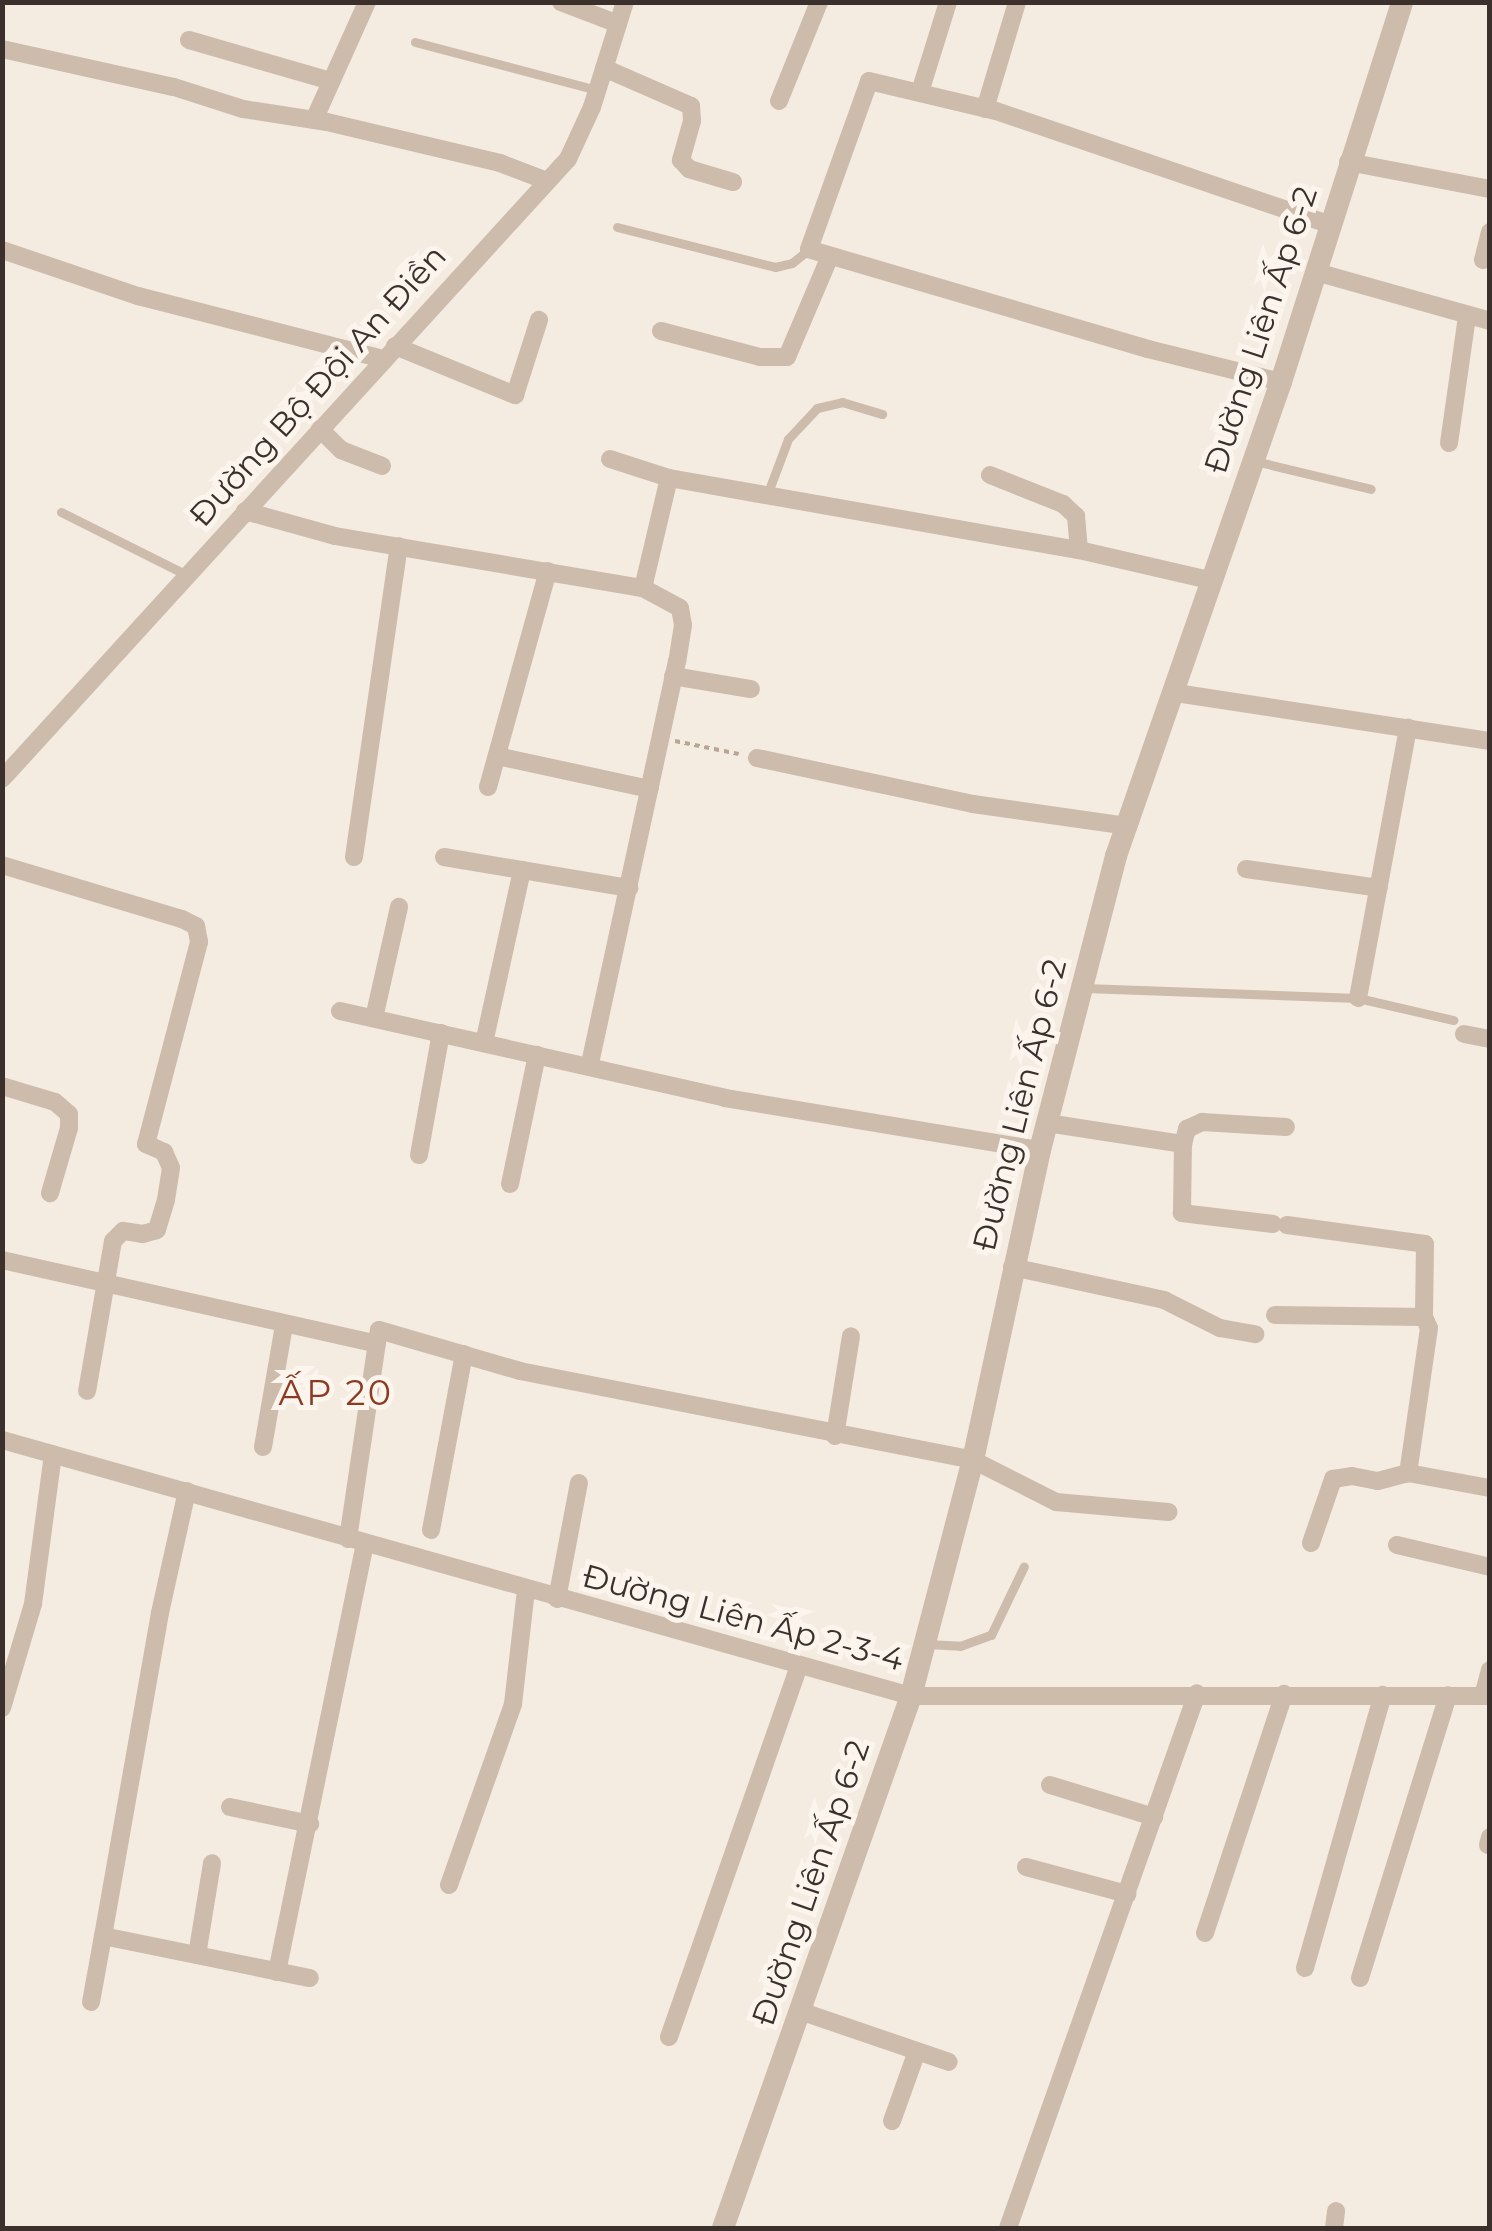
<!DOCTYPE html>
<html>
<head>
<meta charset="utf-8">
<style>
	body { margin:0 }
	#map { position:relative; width:1492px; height:2231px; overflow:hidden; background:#f4ebe1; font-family:Montserrat,sans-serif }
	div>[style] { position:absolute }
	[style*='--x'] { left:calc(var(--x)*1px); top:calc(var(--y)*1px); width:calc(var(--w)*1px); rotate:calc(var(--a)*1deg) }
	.path>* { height:4px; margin-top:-2px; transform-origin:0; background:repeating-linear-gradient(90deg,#b9a596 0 5px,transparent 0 10px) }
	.service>* { height:9px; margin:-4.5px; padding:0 4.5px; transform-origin:4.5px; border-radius:4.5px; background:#cdbbac }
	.minor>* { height:18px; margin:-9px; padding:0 9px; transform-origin:9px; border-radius:9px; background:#cdbbac }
	.tertiary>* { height:22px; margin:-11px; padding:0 11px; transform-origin:11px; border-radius:11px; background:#cdbbac }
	span { translate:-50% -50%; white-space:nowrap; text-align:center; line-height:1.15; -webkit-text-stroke:10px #fbf5ee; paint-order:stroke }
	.street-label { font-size:32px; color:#3b302b }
	.neighbourhood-label { font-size:35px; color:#8c3b22; letter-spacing:2.5px }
	.frame { position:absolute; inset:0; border:5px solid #3b302b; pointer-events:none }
</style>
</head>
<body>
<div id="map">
	<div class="path">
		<i style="--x:675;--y:741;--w:65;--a:11.5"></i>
	</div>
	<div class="service">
		<i style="--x:415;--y:42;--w:188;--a:14.8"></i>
		<i style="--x:617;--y:227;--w:163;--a:14.2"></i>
		<i style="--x:775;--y:267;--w:17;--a:-13"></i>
		<i style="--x:792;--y:263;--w:22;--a:-39"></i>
		<i style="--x:1255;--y:461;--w:119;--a:13.6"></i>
		<i style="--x:767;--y:495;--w:60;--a:-69.4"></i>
		<i style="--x:788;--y:439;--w:42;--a:-46.9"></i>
		<i style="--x:817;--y:408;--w:26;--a:-13"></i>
		<i style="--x:842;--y:402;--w:42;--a:16.7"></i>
		<i style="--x:61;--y:512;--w:141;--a:26.6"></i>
		<i style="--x:1085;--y:988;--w:273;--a:2.1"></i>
		<i style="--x:1358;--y:998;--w:98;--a:13"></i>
		<i style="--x:927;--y:1644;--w:33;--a:3"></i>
		<i style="--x:960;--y:1646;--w:33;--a:-20"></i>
		<i style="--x:991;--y:1635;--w:76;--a:-64.4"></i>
	</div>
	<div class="minor">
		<i style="--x:561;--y:2;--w:61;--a:21.1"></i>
		<i style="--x:189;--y:40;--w:148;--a:16.1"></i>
		<i style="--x:2;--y:49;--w:176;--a:12.5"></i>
		<i style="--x:174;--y:87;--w:72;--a:17.7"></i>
		<i style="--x:243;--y:109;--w:85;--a:8.8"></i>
		<i style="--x:327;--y:122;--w:178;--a:13.3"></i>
		<i style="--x:500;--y:163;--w:50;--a:21"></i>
		<i style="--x:604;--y:68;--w:95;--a:23.6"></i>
		<i style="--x:691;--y:106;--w:15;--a:86"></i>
		<i style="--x:692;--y:121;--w:41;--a:105.8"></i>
		<i style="--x:681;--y:160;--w:12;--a:48"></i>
		<i style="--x:689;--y:169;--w:46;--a:16.5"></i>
		<i style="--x:920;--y:92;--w:94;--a:-72.7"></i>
		<i style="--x:779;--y:101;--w:107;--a:-68"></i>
		<i style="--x:985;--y:109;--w:112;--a:-73.3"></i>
		<i style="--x:314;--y:120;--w:129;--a:-65.8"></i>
		<i style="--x:1348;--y:162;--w:145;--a:10.8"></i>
		<i style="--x:2;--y:250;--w:144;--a:18.7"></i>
		<i style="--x:138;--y:296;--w:253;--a:14.4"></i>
		<i style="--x:1483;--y:260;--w:29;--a:-76"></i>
		<i style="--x:1316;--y:272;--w:181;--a:15.7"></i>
		<i style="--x:661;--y:331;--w:102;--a:14.7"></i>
		<i style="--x:760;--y:357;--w:27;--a:0"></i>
		<i style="--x:787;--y:357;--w:110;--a:-66.9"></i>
		<i style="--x:395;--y:346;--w:130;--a:22.2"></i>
		<i style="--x:515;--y:395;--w:79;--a:-72.3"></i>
		<i style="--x:1281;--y:382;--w:137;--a:-166.1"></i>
		<i style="--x:1148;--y:349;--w:353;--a:-163.6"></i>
		<i style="--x:809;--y:249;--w:178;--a:-70.3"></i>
		<i style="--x:869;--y:81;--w:130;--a:13.3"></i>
		<i style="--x:996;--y:111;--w:354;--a:18.8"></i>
		<i style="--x:320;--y:429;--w:30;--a:45"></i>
		<i style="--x:341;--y:450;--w:44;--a:21.3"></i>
		<i style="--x:1449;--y:443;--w:127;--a:-81.9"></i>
		<i style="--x:610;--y:459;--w:62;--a:17.9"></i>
		<i style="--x:669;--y:478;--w:416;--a:10"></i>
		<i style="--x:1079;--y:550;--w:138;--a:13"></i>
		<i style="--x:990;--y:475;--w:79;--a:21.7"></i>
		<i style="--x:1063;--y:504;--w:18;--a:43"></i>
		<i style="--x:1076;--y:516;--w:34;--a:85"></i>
		<i style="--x:245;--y:511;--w:93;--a:15.5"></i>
		<i style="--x:335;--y:536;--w:312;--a:9.6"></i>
		<i style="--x:643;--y:588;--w:42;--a:28.4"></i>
		<i style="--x:680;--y:608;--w:17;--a:80"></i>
		<i style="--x:683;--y:625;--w:36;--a:99"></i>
		<i style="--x:677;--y:661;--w:415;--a:102.2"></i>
		<i style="--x:643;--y:588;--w:113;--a:-76.7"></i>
		<i style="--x:673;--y:676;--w:79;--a:9.5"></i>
		<i style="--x:1176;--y:693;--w:318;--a:8.7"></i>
		<i style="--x:497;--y:756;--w:156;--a:12.2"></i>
		<i style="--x:757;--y:758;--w:221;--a:12"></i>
		<i style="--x:973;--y:804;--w:157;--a:8.1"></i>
		<i style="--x:2;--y:779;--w:839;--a:-47.61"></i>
		<i style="--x:568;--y:159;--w:57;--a:-65.2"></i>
		<i style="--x:592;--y:107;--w:110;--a:-72.6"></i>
		<i style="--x:488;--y:787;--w:224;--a:-74.5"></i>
		<i style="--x:354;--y:857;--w:314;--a:-81.8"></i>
		<i style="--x:444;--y:857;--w:188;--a:9.5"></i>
		<i style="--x:2;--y:865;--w:188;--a:16.7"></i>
		<i style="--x:182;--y:919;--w:16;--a:27"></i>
		<i style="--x:196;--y:926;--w:16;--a:79"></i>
		<i style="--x:199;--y:942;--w:209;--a:104.7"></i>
		<i style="--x:146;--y:1144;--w:20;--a:24"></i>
		<i style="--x:164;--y:1152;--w:17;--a:66"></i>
		<i style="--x:171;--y:1168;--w:32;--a:99"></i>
		<i style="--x:166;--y:1200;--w:31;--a:107"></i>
		<i style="--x:157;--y:1230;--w:15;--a:164"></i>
		<i style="--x:143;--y:1234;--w:20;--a:-171"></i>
		<i style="--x:123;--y:1231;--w:14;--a:135"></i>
		<i style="--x:113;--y:1241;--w:152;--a:99.8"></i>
		<i style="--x:1246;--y:869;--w:134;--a:8.1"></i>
		<i style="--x:1358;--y:998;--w:275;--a:-79.5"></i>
		<i style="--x:340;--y:1011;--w:395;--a:12.7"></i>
		<i style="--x:725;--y:1098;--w:319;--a:9.4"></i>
		<i style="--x:374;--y:1018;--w:114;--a:-77.3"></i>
		<i style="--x:1464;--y:1034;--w:26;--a:11"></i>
		<i style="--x:484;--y:1043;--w:177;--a:-77.6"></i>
		<i style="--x:2;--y:1086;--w:55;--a:16.8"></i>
		<i style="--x:55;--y:1102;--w:18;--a:41"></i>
		<i style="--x:69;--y:1114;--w:14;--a:90"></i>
		<i style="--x:69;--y:1128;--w:68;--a:106.3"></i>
		<i style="--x:1047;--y:1123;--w:138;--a:8.8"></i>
		<i style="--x:419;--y:1155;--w:124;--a:-79.8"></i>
		<i style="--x:510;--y:1184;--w:132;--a:-78.2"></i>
		<i style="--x:1273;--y:1224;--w:92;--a:-173.1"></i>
		<i style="--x:1182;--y:1213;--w:69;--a:-89.2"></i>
		<i style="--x:1183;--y:1144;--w:16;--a:-75"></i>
		<i style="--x:1187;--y:1129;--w:17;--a:-25"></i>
		<i style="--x:1202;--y:1122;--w:84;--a:3.4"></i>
		<i style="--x:1287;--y:1225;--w:139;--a:7.8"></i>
		<i style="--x:1425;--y:1244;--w:73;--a:90.8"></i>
		<i style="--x:1424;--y:1317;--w:12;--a:66"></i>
		<i style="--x:1429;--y:1328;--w:147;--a:98.2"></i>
		<i style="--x:1408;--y:1473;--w:83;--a:10.4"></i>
		<i style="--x:2;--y:1260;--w:384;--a:12.6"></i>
		<i style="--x:1012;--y:1267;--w:156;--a:12.2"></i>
		<i style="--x:1164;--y:1300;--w:63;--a:26.6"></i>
		<i style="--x:1220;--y:1328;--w:36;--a:10"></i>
		<i style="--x:1275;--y:1315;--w:149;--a:0.8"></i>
		<i style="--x:835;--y:1436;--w:101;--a:-80.9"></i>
		<i style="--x:2;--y:1440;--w:944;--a:15.73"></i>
		<i style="--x:911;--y:1696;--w:579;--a:0"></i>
		<i style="--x:263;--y:1447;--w:124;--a:-80.2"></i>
		<i style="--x:187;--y:1491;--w:125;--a:102.5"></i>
		<i style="--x:160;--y:1613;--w:328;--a:100"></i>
		<i style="--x:103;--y:1936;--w:211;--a:11.5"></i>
		<i style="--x:431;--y:1530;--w:179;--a:-79.4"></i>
		<i style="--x:348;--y:1539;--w:211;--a:-81.6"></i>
		<i style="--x:379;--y:1330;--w:147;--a:16.2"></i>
		<i style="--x:520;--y:1371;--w:462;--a:11.1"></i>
		<i style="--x:973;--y:1460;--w:93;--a:26.8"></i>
		<i style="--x:1056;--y:1502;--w:113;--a:5.1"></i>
		<i style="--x:1311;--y:1543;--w:68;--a:-71"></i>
		<i style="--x:1333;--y:1479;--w:19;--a:-9"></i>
		<i style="--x:1352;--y:1476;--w:26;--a:11"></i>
		<i style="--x:1378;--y:1481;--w:31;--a:-15"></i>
		<i style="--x:1397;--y:1545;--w:96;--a:13.3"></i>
		<i style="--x:557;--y:1599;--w:118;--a:-79.3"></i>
		<i style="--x:1483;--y:1696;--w:27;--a:-75"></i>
		<i style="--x:2;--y:1708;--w:109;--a:-73.4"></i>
		<i style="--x:33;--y:1604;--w:151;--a:-82.4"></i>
		<i style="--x:1050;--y:1785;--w:109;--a:17.1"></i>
		<i style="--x:230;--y:1807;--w:82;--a:12"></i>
		<i style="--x:1488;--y:1845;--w:8;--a:-76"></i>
		<i style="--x:1026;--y:1867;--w:105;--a:15"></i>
		<i style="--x:449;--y:1885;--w:192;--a:-70.5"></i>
		<i style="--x:513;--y:1704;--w:115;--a:-83.5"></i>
		<i style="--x:1205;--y:1933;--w:252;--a:-71.7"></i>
		<i style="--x:197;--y:1955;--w:93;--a:-80.7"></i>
		<i style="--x:1305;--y:1968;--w:284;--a:-74.1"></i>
		<i style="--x:277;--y:1972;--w:437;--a:-78.4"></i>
		<i style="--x:1360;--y:1978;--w:296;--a:-72.7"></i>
		<i style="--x:91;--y:2002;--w:67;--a:-79.7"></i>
		<i style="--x:800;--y:2011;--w:157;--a:18.9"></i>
		<i style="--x:669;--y:2037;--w:394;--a:-70.7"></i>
		<i style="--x:892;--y:2121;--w:74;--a:-70.3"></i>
		<i style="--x:1008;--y:2228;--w:567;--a:-70.54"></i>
		<i style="--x:1334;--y:2228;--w:17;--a:-83"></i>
	</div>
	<div class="tertiary">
		<i style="--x:723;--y:2228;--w:564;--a:-70.54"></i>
		<i style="--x:911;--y:1696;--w:244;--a:-75.3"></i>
		<i style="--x:973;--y:1460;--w:317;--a:-77.8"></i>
		<i style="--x:1040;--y:1150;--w:304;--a:-75.5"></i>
		<i style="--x:1116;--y:856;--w:502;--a:-70.81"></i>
		<i style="--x:1281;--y:382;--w:399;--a:-72.3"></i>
	</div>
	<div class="street-label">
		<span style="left:1261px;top:330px;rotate:-72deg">Đường Liên Ấp 6-2</span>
		<span style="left:318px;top:386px;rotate:-48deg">Đường Bộ Đội An Điền</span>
		<span style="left:1020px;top:1105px;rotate:-76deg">Đường Liên Ấp 6-2</span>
		<span style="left:743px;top:1618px;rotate:15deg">Đường Liên Ấp 2-3-4</span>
		<span style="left:811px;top:1883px;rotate:-71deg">Đường Liên Ấp 6-2</span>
	</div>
	<div class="neighbourhood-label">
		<span style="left:336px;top:1393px">ẤP 20</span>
	</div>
	<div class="frame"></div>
</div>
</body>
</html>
